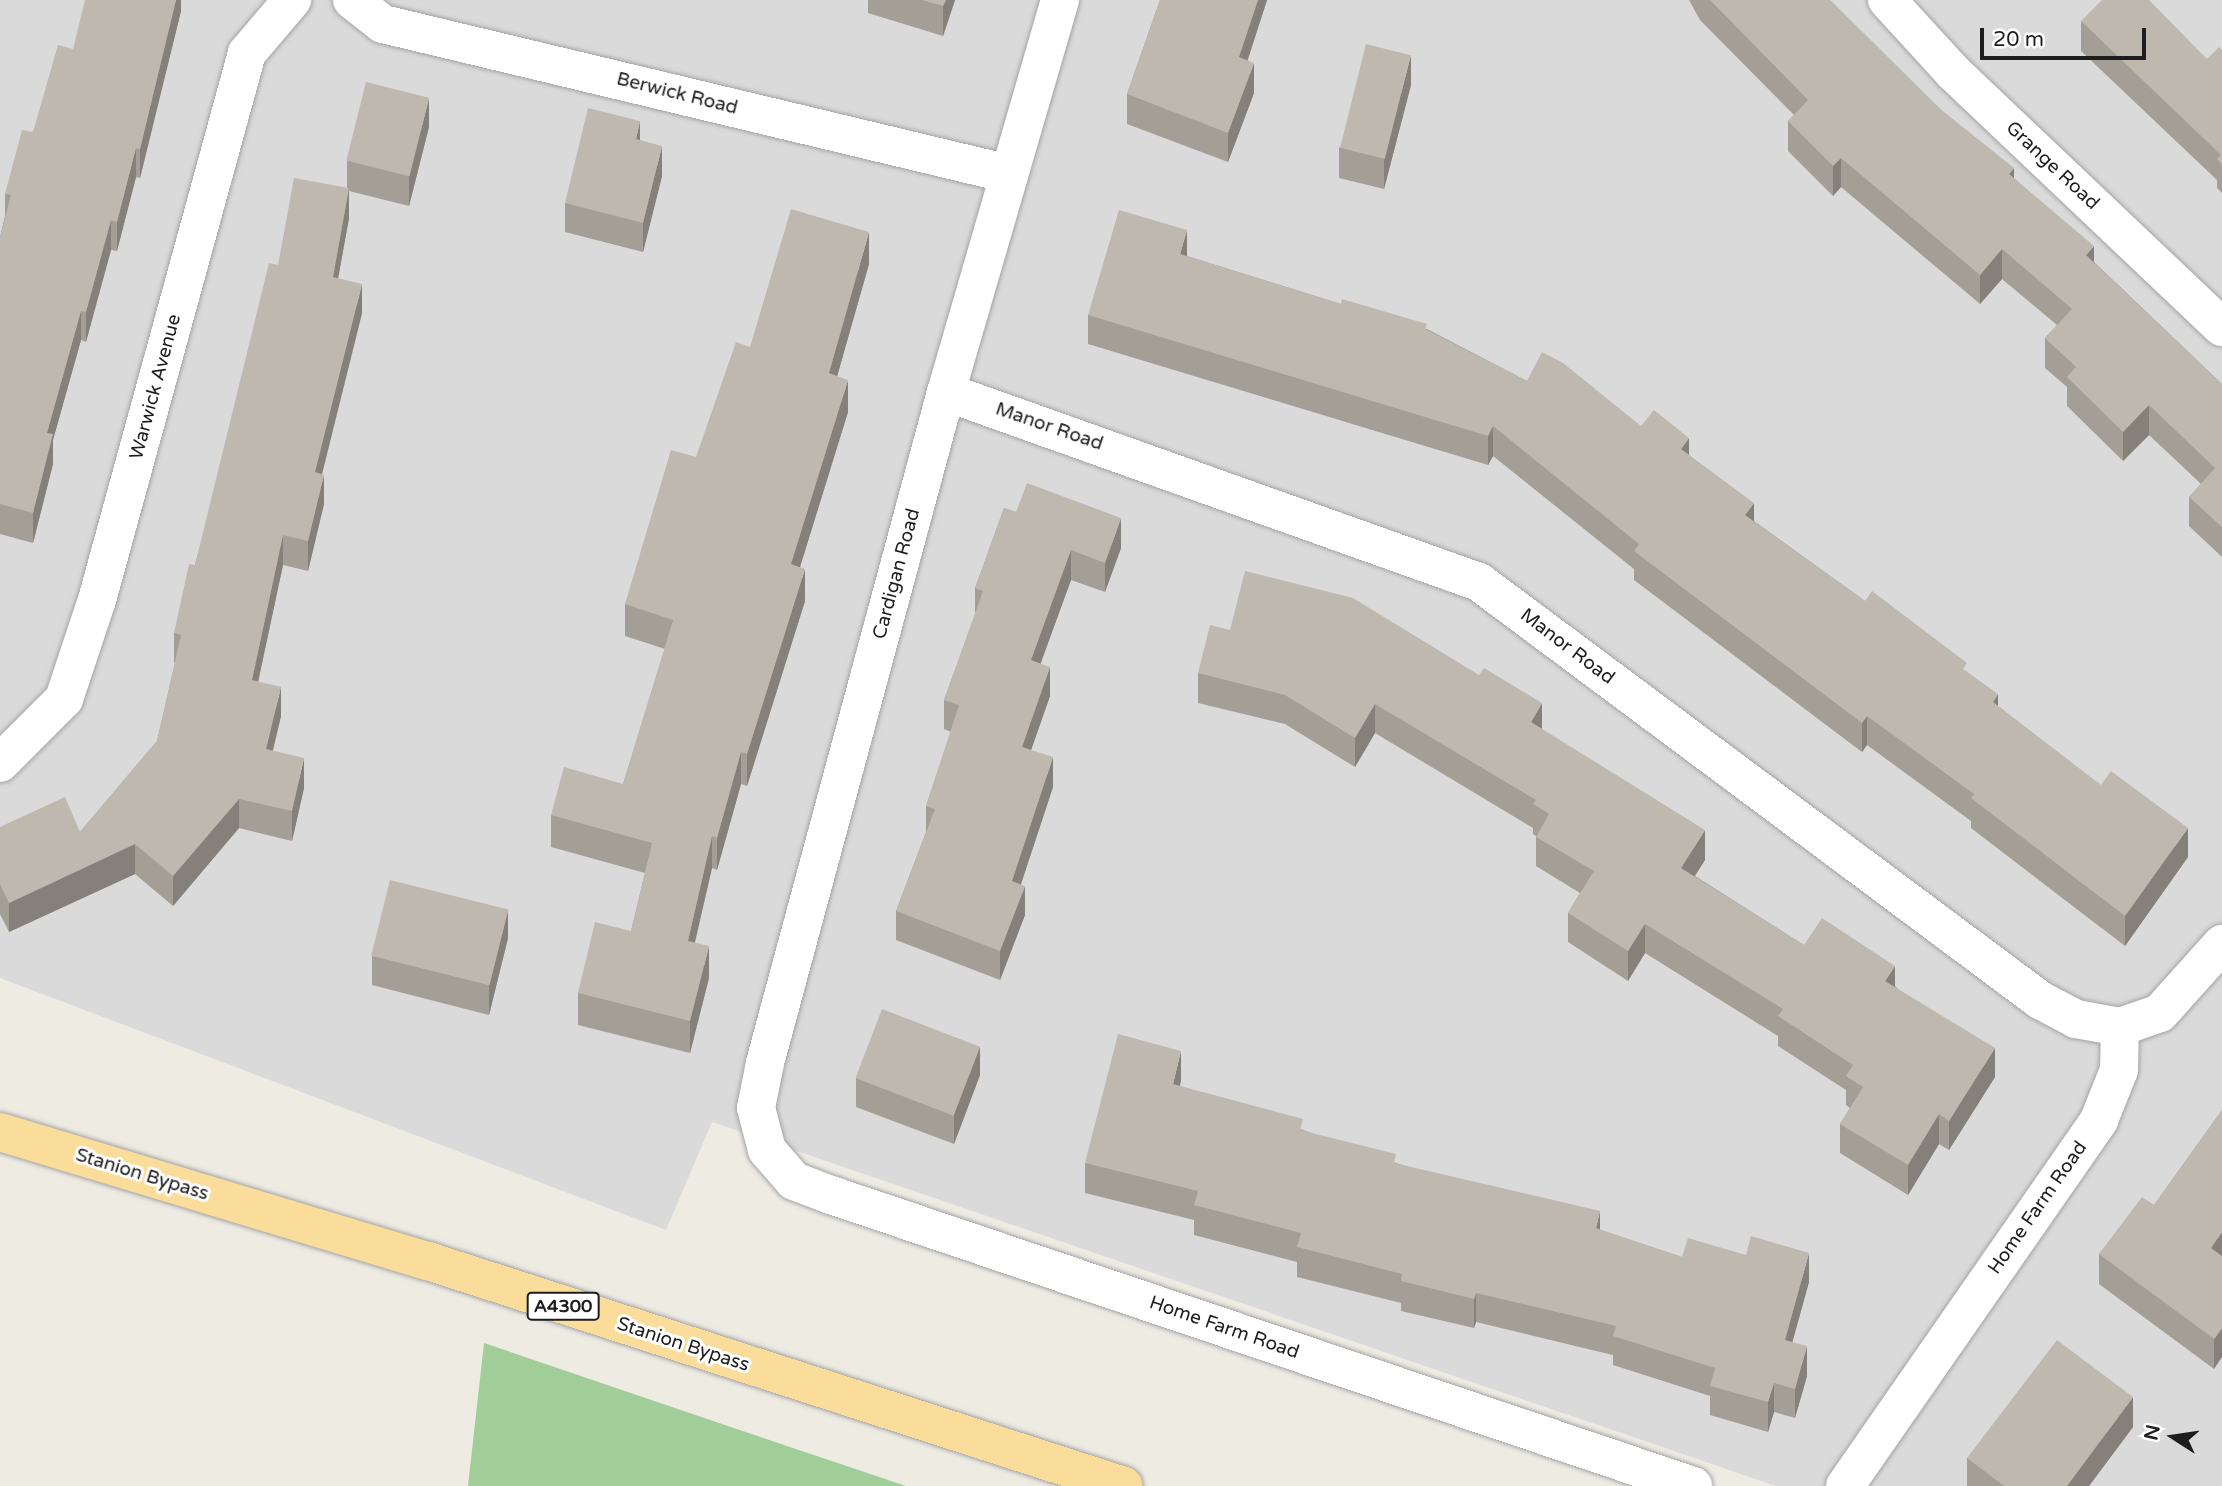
<!DOCTYPE html>
<html>
<head>
<meta charset="utf-8">
<style>
	body { margin:0 }
	#map { position:relative; width:2222px; height:1486px; overflow:hidden; background:#eeebe3; font-family:"Varela Round",sans-serif }
	div>[style] { position:absolute }
	[style*='--x'] { left:calc(var(--x)*1px); top:calc(var(--y)*1px); width:calc(var(--w)*1px); rotate:calc(var(--a)*1deg) }
	.residential>* { inset:0; background:#dbdada }
	.forest>* { inset:0; background:#a1cd98 }
	.roads { filter:drop-shadow(0 0 2px #a4a4a4) drop-shadow(0 0 2px #a4a4a4) }
	.street>* { height:38px; margin:-19px; padding:0 19px; transform-origin:19px; border-radius:19px; background:#fff }
	.primary>* { height:38px; margin:-19px; padding:0 19px; transform-origin:19px; border-radius:19px; background:#fadc9b }
	.wall>* { inset:0; background:#a39e96 }
	.shaded-wall>* { inset:0; background:#85817a }
	.building>* { inset:0; background:#beb8af; transform-origin:0 0 }
	span { translate:-50% -50%; white-space:nowrap; text-align:center; line-height:1.15; -webkit-text-stroke:6px #fff; paint-order:stroke }
	.shield-label span { padding:2px 5px; background:#fff; border:2px solid; border-radius:5px; -webkit-text-stroke-width:0 }
	.shield-label { font-size:18px; color:#1d1d1d; font-weight:700 }
	.street-label { font-size:19px; color:#1d1d1d }
	.north { position:absolute; left:2138px; top:1402px; width:70px; height:70px; -webkit-text-stroke:5px #fff; paint-order:stroke; rotate:282deg; font-size:19px; font-weight:700; line-height:28px; text-align:center; color:#1d1d1d }
	.north::after { content:''; display:block; margin:auto; width:24px; height:32px; background:#1d1d1d; clip-path:polygon(50% 0,100% 100%,50% 72%,0 100%) }
	.scale { position:absolute; left:1980px; top:28px; width:166px; height:32px; box-sizing:border-box; border:4px solid #1d1d1d; border-top:0; padding-left:9px; font-size:21px; line-height:24px; white-space:nowrap; color:#1d1d1d; -webkit-text-stroke:5px #fff; paint-order:stroke }
</style>
</head>
<body>
<div id="map">
	<div class="residential">
		<i style="clip-path:polygon(0 0,2222px 0,2222px 1486px,1776px 1486px,712px 1122px,666px 1230px,0 978px)"></i>
	</div>
	<div class="forest">
		<i style="clip-path:polygon(484px 1343px,778px 1443px,906px 1486px,468px 1486px)"></i>
	</div>
	<div class="roads">
		<div class="street">
			<i style="--x:352;--y:0;--w:39;--a:38"></i>
			<i style="--x:383;--y:24;--w:644;--a:13.47"></i>
			<i style="--x:1060;--y:0;--w:408;--a:106.2"></i>
			<i style="--x:946;--y:392;--w:695;--a:105.1"></i>
			<i style="--x:765;--y:1063;--w:46;--a:101.3"></i>
			<i style="--x:756;--y:1108;--w:43;--a:75.3"></i>
			<i style="--x:767;--y:1150;--w:41;--a:48.9"></i>
			<i style="--x:794;--y:1181;--w:40;--a:21"></i>
			<i style="--x:831;--y:1195;--w:910;--a:18.65"></i>
			<i style="--x:1887;--y:0;--w:99;--a:47.5"></i>
			<i style="--x:1954;--y:73;--w:369;--a:43.5"></i>
			<i style="--x:946;--y:392;--w:566;--a:19.62"></i>
			<i style="--x:1479;--y:582;--w:700;--a:36.69"></i>
			<i style="--x:2040;--y:1000;--w:41;--a:27.8"></i>
			<i style="--x:2076;--y:1019;--w:45;--a:10.3"></i>
			<i style="--x:2120;--y:1027;--w:42;--a:-19.3"></i>
			<i style="--x:2160;--y:1013;--w:93;--a:-48.1"></i>
			<i style="--x:0;--y:763;--w:91;--a:-45"></i>
			<i style="--x:64;--y:699;--w:104;--a:-71.6"></i>
			<i style="--x:97;--y:600;--w:567;--a:-74.67"></i>
			<i style="--x:247;--y:53;--w:70;--a:-49.7"></i>
			<i style="--x:1845;--y:1486;--w:446;--a:-55.2"></i>
			<i style="--x:2099;--y:1120;--w:54;--a:-68.2"></i>
			<i style="--x:2119;--y:1070;--w:43;--a:-88.7"></i>
		</div>
		<div class="primary">
			<i style="--x:0;--y:1132;--w:447;--a:16.8"></i>
			<i style="--x:428;--y:1261;--w:731;--a:17.91"></i>
		</div>
	</div>
	<div class="wall">
		<i style="clip-path:polygon(181px 0,181px 11px,140px 178px,136px 177px,117px 251px,111px 250px,86px 342px,81px 340px,53px 440px,53px 464px,33px 543px,0 534px,0 237px,5px 216px,5px 194px,33px 132px,73px 49px)"></i>
		<i style="clip-path:polygon(868px 0,955px 0,943px 36px,868px 13px)"></i>
		<i style="clip-path:polygon(1160px 0,1267px 0,1247px 61px,1254px 93px,1228px 162px,1127px 124px,1127px 94px)"></i>
		<i style="clip-path:polygon(1689px 0,1830px 0,1939px 108px,2014px 178px,2094px 262px,2222px 384px,2222px 557px,2189px 526px,2189px 497px,2201px 484px,2149px 435px,2123px 461px,2067px 406px,2067px 387px,2045px 368px,2045px 338px,2057px 325px,2002px 279px,1980px 304px,1841px 187px,1833px 196px,1788px 151px,1788px 121px,1794px 115px,1700px 20px)"></i>
		<i style="clip-path:polygon(2081px 21px,2207px 59px,2222px 50px,2222px 193px,2217px 188px,2217px 180px,2081px 51px)"></i>
		<i style="clip-path:polygon(1411px 85px,1384px 189px,1339px 178px,1339px 148px)"></i>
		<i style="clip-path:polygon(429px 127px,409px 206px,349px 191px,349px 218px,338px 278px,362px 313px,322px 474px,324px 504px,308px 571px,283px 565px,258px 682px,281px 716px,273px 751px,304px 788px,292px 841px,239px 828px,173px 906px,135px 874px,9px 932px,0 914px,0 827px,80px 832px,157px 741px,175px 663px,174px 662px,174px 633px,195px 565px,278px 265px,347px 188px,347px 161px)"></i>
		<i style="clip-path:polygon(640px 141px,662px 176px,643px 252px,565px 232px,565px 203px)"></i>
		<i style="clip-path:polygon(1187px 256px,1341px 304px,1427px 329px,1527px 381px,1641px 426px,1689px 455px,1754px 521px,1865px 601px,1967px 672px,1998px 706px,2188px 857px,2125px 946px,1971px 828px,1971px 821px,1867px 745px,1862px 752px,1634px 580px,1634px 569px,1493px 456px,1488px 465px,1088px 344px,1088px 315px)"></i>
		<i style="clip-path:polygon(869px 264px,837px 376px,848px 412px,800px 567px,805px 601px,747px 786px,741px 784px,717px 870px,712px 868px,694px 943px,709px 978px,690px 1053px,578px 1025px,578px 993px,631px 931px,645px 873px,551px 847px,551px 815px,623px 784px,665px 649px,625px 636px,625px 604px,750px 347px)"></i>
		<i style="clip-path:polygon(1004px 508px,1121px 548px,1105px 592px,1071px 580px,1040px 664px,1050px 696px,1031px 750px,1053px 787px,1021px 884px,1025px 915px,1000px 980px,896px 940px,896px 911px,926px 832px,926px 806px,951px 732px,944px 729px,944px 700px,975px 615px,975px 588px)"></i>
		<i style="clip-path:polygon(1198px 673px,1542px 729px,1705px 860px,1695px 876px,1804px 945px,1895px 986px,1995px 1077px,1949px 1150px,1939px 1144px,1908px 1195px,1840px 1153px,1840px 1124px,1850px 1108px,1846px 1105px,1846px 1090px,1778px 1046px,1778px 1036px,1645px 953px,1628px 981px,1568px 942px,1568px 913px,1580px 893px,1536px 866px,1536px 836px,1533px 834px,1533px 828px,1375px 733px,1355px 767px,1285px 724px,1198px 703px)"></i>
		<i style="clip-path:polygon(508px 938px,489px 1015px,372px 985px,372px 956px)"></i>
		<i style="clip-path:polygon(980px 1075px,954px 1144px,856px 1107px,856px 1078px)"></i>
		<i style="clip-path:polygon(1181px 1080px,1180px 1086px,1303px 1130px,1396px 1163px,1682px 1257px,1809px 1282px,1792px 1342px,1807px 1376px,1795px 1418px,1774px 1412px,1768px 1432px,1710px 1415px,1710px 1396px,1613px 1365px,1613px 1355px,1476px 1322px,1474px 1328px,1401px 1311px,1401px 1303px,1297px 1277px,1297px 1262px,1194px 1235px,1194px 1220px,1085px 1193px,1085px 1163px)"></i>
		<i style="clip-path:polygon(2222px 1110px,2214px 1369px,2099px 1284px,2099px 1254px,2154px 1205px)"></i>
		<i style="clip-path:polygon(2133px 1427px,2089px 1486px,1967px 1486px,1967px 1458px)"></i>
	</div>
	<div class="shaded-wall">
		<i style="clip-path:polygon(176px 0,181px 0,181px 11px,140px 178px,140px 149px)"></i>
		<i style="clip-path:polygon(946px 0,955px 0,943px 36px,943px 6px)"></i>
		<i style="clip-path:polygon(1258px 0,1267px 0,1239px 87px,1239px 57px)"></i>
		<i style="clip-path:polygon(1411px 55px,1411px 85px,1384px 189px,1384px 160px)"></i>
		<i style="clip-path:polygon(1254px 63px,1254px 93px,1228px 162px,1228px 133px)"></i>
		<i style="clip-path:polygon(429px 98px,429px 127px,409px 206px,409px 177px)"></i>
		<i style="clip-path:polygon(640px 121px,640px 151px,636px 139px)"></i>
		<i style="clip-path:polygon(662px 146px,662px 176px,643px 252px,643px 223px)"></i>
		<i style="clip-path:polygon(136px 148px,136px 177px,117px 251px,117px 222px)"></i>
		<i style="clip-path:polygon(1841px 158px,1841px 187px,1833px 196px,1833px 166px)"></i>
		<i style="clip-path:polygon(2014px 168px,2014px 197px,2009px 174px)"></i>
		<i style="clip-path:polygon(349px 188px,349px 218px,333px 307px,333px 277px)"></i>
		<i style="clip-path:polygon(111px 220px,111px 250px,86px 342px,86px 312px)"></i>
		<i style="clip-path:polygon(1187px 230px,1187px 259px,1180px 254px)"></i>
		<i style="clip-path:polygon(869px 232px,869px 264px,829px 405px,829px 373px)"></i>
		<i style="clip-path:polygon(2094px 246px,2094px 275px,2086px 255px)"></i>
		<i style="clip-path:polygon(2002px 249px,2002px 279px,1980px 304px,1980px 275px)"></i>
		<i style="clip-path:polygon(362px 284px,362px 313px,315px 502px,315px 472px)"></i>
		<i style="clip-path:polygon(81px 311px,81px 340px,53px 440px,53px 464px,33px 543px,33px 513px,47px 433px)"></i>
		<i style="clip-path:polygon(848px 380px,848px 412px,791px 596px,791px 564px)"></i>
		<i style="clip-path:polygon(2149px 405px,2149px 435px,2123px 461px,2123px 432px)"></i>
		<i style="clip-path:polygon(1493px 426px,1493px 456px,1488px 465px,1488px 436px)"></i>
		<i style="clip-path:polygon(1689px 438px,1689px 467px,1681px 449px)"></i>
		<i style="clip-path:polygon(324px 475px,324px 504px,308px 571px,308px 541px)"></i>
		<i style="clip-path:polygon(1754px 503px,1754px 533px,1745px 515px)"></i>
		<i style="clip-path:polygon(1121px 518px,1121px 548px,1105px 592px,1105px 563px)"></i>
		<i style="clip-path:polygon(283px 535px,283px 565px,252px 710px,252px 680px)"></i>
		<i style="clip-path:polygon(1071px 550px,1071px 580px,1031px 690px,1031px 660px)"></i>
		<i style="clip-path:polygon(805px 569px,805px 601px,747px 786px,747px 754px)"></i>
		<i style="clip-path:polygon(1050px 667px,1050px 696px,1022px 776px,1022px 747px)"></i>
		<i style="clip-path:polygon(281px 687px,281px 716px,266px 778px,266px 749px)"></i>
		<i style="clip-path:polygon(1998px 694px,1998px 724px,1993px 702px)"></i>
		<i style="clip-path:polygon(1542px 703px,1542px 732px,1531px 722px)"></i>
		<i style="clip-path:polygon(1375px 704px,1375px 733px,1355px 767px,1355px 738px)"></i>
		<i style="clip-path:polygon(1867px 716px,1867px 745px,1862px 752px,1862px 723px)"></i>
		<i style="clip-path:polygon(741px 752px,741px 784px,717px 870px,717px 838px)"></i>
		<i style="clip-path:polygon(1053px 757px,1053px 787px,1012px 911px,1012px 881px)"></i>
		<i style="clip-path:polygon(304px 758px,304px 788px,292px 841px,292px 811px)"></i>
		<i style="clip-path:polygon(239px 799px,239px 828px,173px 906px,173px 876px)"></i>
		<i style="clip-path:polygon(2188px 828px,2188px 857px,2125px 946px,2125px 916px)"></i>
		<i style="clip-path:polygon(1705px 830px,1705px 860px,1681px 897px,1681px 868px)"></i>
		<i style="clip-path:polygon(712px 836px,712px 868px,688px 973px,688px 941px)"></i>
		<i style="clip-path:polygon(135px 844px,135px 874px,9px 932px,9px 903px)"></i>
		<i style="clip-path:polygon(1025px 886px,1025px 915px,1000px 980px,1000px 951px)"></i>
		<i style="clip-path:polygon(508px 909px,508px 938px,489px 1015px,489px 985px)"></i>
		<i style="clip-path:polygon(1645px 924px,1645px 953px,1628px 981px,1628px 951px)"></i>
		<i style="clip-path:polygon(709px 946px,709px 978px,690px 1053px,690px 1021px)"></i>
		<i style="clip-path:polygon(1895px 966px,1895px 995px,1885px 981px)"></i>
		<i style="clip-path:polygon(980px 1046px,980px 1075px,954px 1144px,954px 1115px)"></i>
		<i style="clip-path:polygon(1995px 1048px,1995px 1077px,1949px 1150px,1949px 1121px)"></i>
		<i style="clip-path:polygon(1181px 1051px,1181px 1080px,1173px 1114px,1173px 1084px)"></i>
		<i style="clip-path:polygon(1939px 1114px,1939px 1144px,1908px 1195px,1908px 1165px)"></i>
		<i style="clip-path:polygon(1600px 1211px,1600px 1241px,1596px 1228px)"></i>
		<i style="clip-path:polygon(2222px 1232px,2222px 1262px,2211px 1248px)"></i>
		<i style="clip-path:polygon(1809px 1253px,1809px 1282px,1785px 1369px,1785px 1340px)"></i>
		<i style="clip-path:polygon(1476px 1293px,1476px 1322px,1474px 1328px,1474px 1299px)"></i>
		<i style="clip-path:polygon(2222px 1328px,2222px 1357px,2214px 1369px,2214px 1339px)"></i>
		<i style="clip-path:polygon(1807px 1346px,1807px 1376px,1795px 1418px,1795px 1389px)"></i>
		<i style="clip-path:polygon(1774px 1383px,1774px 1412px,1768px 1432px,1768px 1402px)"></i>
		<i style="clip-path:polygon(2133px 1397px,2133px 1427px,2089px 1486px,2067px 1486px)"></i>
	</div>
	<div class="building">
		<i style="clip-path:polygon(85px 0,176px 0,140px 149px,136px 148px,117px 222px,111px 220px,86px 312px,81px 311px,47px 433px,53px 434px,33px 513px,0 504px,0 237px,11px 195px,5px 194px,22px 130px,33px 132px,58px 45px,73px 49px)"></i>
		<i style="clip-path:polygon(922px 0,946px 0,943px 6px)"></i>
		<i style="clip-path:polygon(1160px 0,1258px 0,1239px 57px,1254px 63px,1228px 133px,1127px 94px)"></i>
		<i style="clip-path:polygon(1710px 0,1830px 0,1939px 108px,2014px 168px,2009px 174px,2094px 246px,2086px 255px,2222px 384px,2222px 527px,2189px 497px,2215px 468px,2149px 405px,2123px 432px,2067px 377px,2076px 367px,2045px 338px,2072px 309px,2002px 249px,1980px 275px,1841px 158px,1833px 166px,1788px 121px,1808px 100px)"></i>
		<i style="clip-path:polygon(2102px 0,2149px 0,2207px 59px,2219px 47px,2222px 50px,2222px 164px,2217px 159px,2221px 155px,2081px 21px)"></i>
		<i style="left:1366px;top:44px;width:46px;height:107px;rotate:14deg"></i>
		<i style="left:366px;top:82px;width:65px;height:81px;rotate:14deg"></i>
		<i style="clip-path:polygon(588px 108px,640px 121px,636px 139px,662px 146px,643px 223px,565px 203px)"></i>
		<i style="clip-path:polygon(294px 178px,349px 188px,333px 277px,362px 284px,315px 472px,324px 475px,308px 541px,283px 535px,252px 680px,281px 687px,266px 749px,304px 758px,292px 811px,239px 799px,173px 876px,135px 844px,9px 903px,0 884px,0 827px,65px 797px,80px 832px,157px 741px,181px 635px,174px 633px,189px 564px,195px 565px,269px 263px,278px 265px)"></i>
		<i style="clip-path:polygon(791px 209px,869px 232px,829px 373px,848px 380px,791px 564px,805px 569px,747px 754px,741px 752px,717px 838px,712px 836px,688px 941px,709px 946px,690px 1021px,578px 993px,595px 922px,631px 931px,652px 843px,551px 815px,564px 767px,623px 784px,673px 620px,625px 604px,671px 450px,696px 457px,736px 342px,750px 347px)"></i>
		<i style="clip-path:polygon(1119px 210px,1187px 230px,1180px 254px,1341px 304px,1342px 299px,1427px 324px,1425px 329px,1527px 381px,1542px 352px,1563px 363px,1641px 426px,1654px 410px,1689px 438px,1681px 449px,1754px 503px,1745px 515px,1865px 601px,1872px 591px,1967px 663px,1963px 669px,1998px 694px,1993px 702px,2101px 785px,2111px 771px,2188px 828px,2125px 916px,1971px 798px,1974px 794px,1867px 716px,1862px 723px,1634px 551px,1639px 544px,1493px 426px,1488px 436px,1088px 315px)"></i>
		<i style="clip-path:polygon(1027px 483px,1121px 518px,1105px 563px,1071px 550px,1031px 660px,1050px 667px,1022px 747px,1053px 757px,1012px 881px,1025px 886px,1000px 951px,896px 911px,935px 809px,926px 806px,959px 705px,944px 700px,983px 591px,975px 588px,1004px 508px,1016px 512px)"></i>
		<i style="clip-path:polygon(1245px 571px,1353px 598px,1479px 675px,1484px 668px,1542px 703px,1531px 722px,1705px 830px,1681px 868px,1804px 945px,1822px 918px,1895px 966px,1885px 981px,1995px 1048px,1949px 1121px,1939px 1114px,1908px 1165px,1840px 1124px,1863px 1087px,1846px 1076px,1853px 1065px,1778px 1016px,1783px 1009px,1645px 924px,1628px 951px,1568px 913px,1594px 871px,1536px 837px,1549px 814px,1533px 804px,1536px 800px,1375px 704px,1355px 738px,1285px 695px,1198px 673px,1210px 625px,1230px 630px)"></i>
		<i style="left:390px;top:880px;width:122px;height:78px;rotate:14deg"></i>
		<i style="left:882px;top:1009px;width:105px;height:74px;rotate:21deg"></i>
		<i style="clip-path:polygon(1118px 1034px,1181px 1051px,1173px 1084px,1303px 1119px,1300px 1130px,1396px 1154px,1394px 1163px,1600px 1211px,1596px 1228px,1682px 1257px,1688px 1238px,1746px 1255px,1751px 1236px,1809px 1253px,1785px 1340px,1807px 1346px,1795px 1389px,1774px 1383px,1768px 1402px,1710px 1386px,1715px 1368px,1613px 1336px,1616px 1326px,1476px 1293px,1474px 1299px,1401px 1281px,1402px 1274px,1297px 1247px,1301px 1233px,1194px 1205px,1198px 1191px,1085px 1163px)"></i>
		<i style="clip-path:polygon(2222px 1110px,2222px 1232px,2211px 1248px,2222px 1256px,2222px 1328px,2214px 1339px,2099px 1254px,2142px 1197px,2154px 1205px)"></i>
		<i style="clip-path:polygon(2057px 1340px,2133px 1397px,2067px 1486px,2004px 1486px,1967px 1458px)"></i>
	</div>
	<div class="shield-label">
		<span style="left:563px;top:1306px">A4300</span>
	</div>
	<div class="street-label">
		<span style="left:677px;top:94px;rotate:14deg">Berwick Road</span>
		<span style="left:2052px;top:166px;rotate:43deg">Grange Road</span>
		<span style="left:156px;top:387px;rotate:-75deg">Warwick Avenue</span>
		<span style="left:1049px;top:427px;rotate:19deg">Manor Road</span>
		<span style="left:897px;top:574px;rotate:-75deg">Cardigan Road</span>
		<span style="left:1567px;top:647px;rotate:37deg">Manor Road</span>
		<span style="left:142px;top:1175px;rotate:17deg">Stanion Bypass</span>
		<span style="left:2038px;top:1208px;rotate:-55deg">Home Farm Road</span>
		<span style="left:1224px;top:1328px;rotate:19deg">Home Farm Road</span>
		<span style="left:683px;top:1345px;rotate:18deg">Stanion Bypass</span>
	</div>
	<div class="north">N</div>
	<div class="scale">20 m</div>
</div>
</body>
</html>
